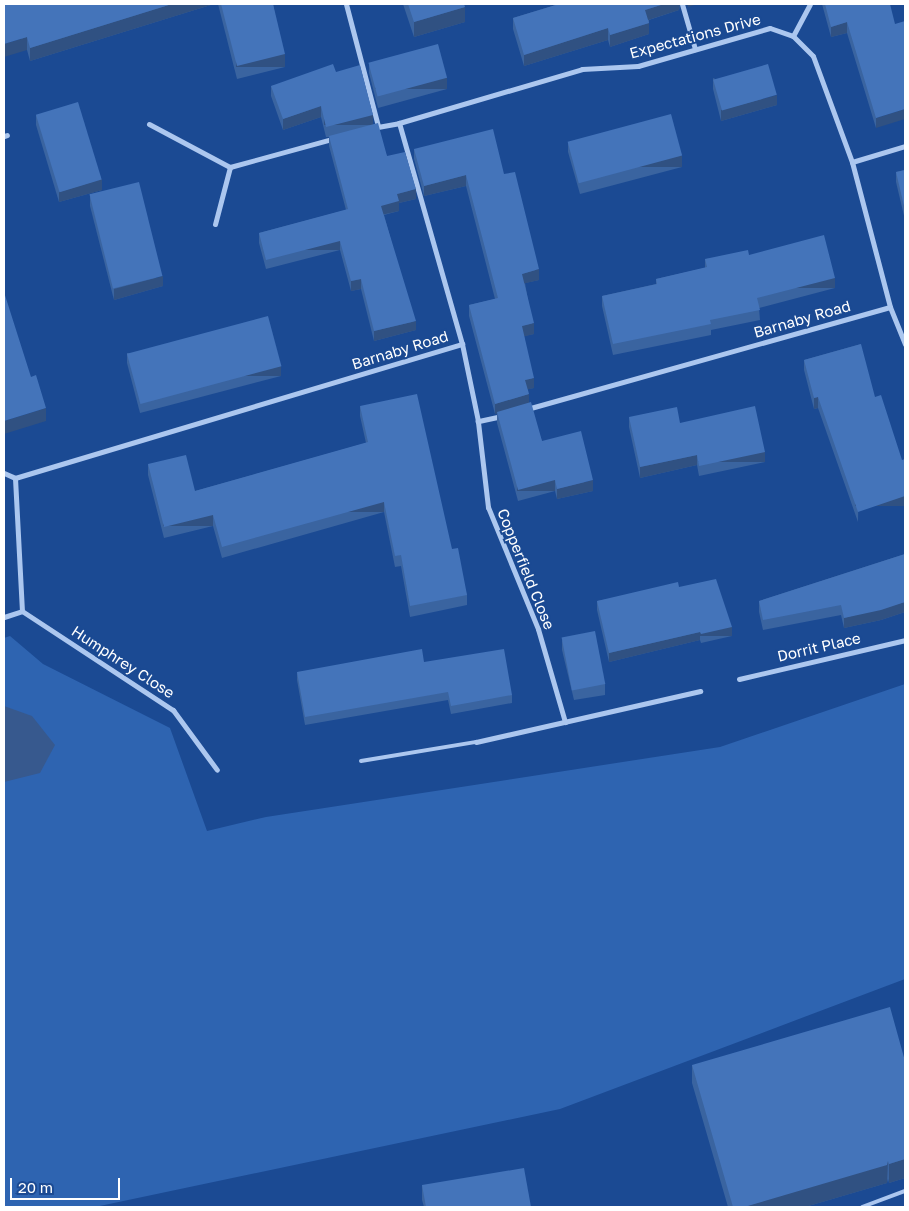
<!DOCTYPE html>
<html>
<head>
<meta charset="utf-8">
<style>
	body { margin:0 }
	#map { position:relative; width:909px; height:1211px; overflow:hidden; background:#1b4a93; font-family:"Golos Text",sans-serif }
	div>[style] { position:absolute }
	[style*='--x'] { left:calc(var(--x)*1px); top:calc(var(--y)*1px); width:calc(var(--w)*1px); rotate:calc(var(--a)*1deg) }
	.green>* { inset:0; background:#2e64b1 }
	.water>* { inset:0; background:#37598e }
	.service>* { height:4px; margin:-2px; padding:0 2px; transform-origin:2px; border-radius:2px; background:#acc7ef }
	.minor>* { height:5px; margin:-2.5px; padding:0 2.5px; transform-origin:2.5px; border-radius:2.5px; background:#acc7ef }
	.wall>* { inset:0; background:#3a64a0 }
	.shaded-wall>* { inset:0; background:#305182; transform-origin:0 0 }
	.building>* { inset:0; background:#4474ba; transform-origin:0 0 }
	span { translate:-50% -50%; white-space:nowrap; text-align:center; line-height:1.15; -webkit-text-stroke:4px #1b4a93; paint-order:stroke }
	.street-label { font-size:15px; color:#fff }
	.frame { position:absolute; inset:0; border:5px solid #fff; pointer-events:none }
	.scale { position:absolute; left:10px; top:1178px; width:110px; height:22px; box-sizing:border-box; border:2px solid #fff; border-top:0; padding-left:6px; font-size:15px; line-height:18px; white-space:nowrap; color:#fff; -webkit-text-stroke:4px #1b4a93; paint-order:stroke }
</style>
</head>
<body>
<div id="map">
	<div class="green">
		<i style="clip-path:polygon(10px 636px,43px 664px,170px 728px,207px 831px,266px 817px,720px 747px,905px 684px,905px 979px,560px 1109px,95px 1207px,4px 1207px,4px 638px)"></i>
	</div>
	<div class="water">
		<i style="clip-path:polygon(4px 706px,32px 716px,55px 745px,40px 773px,4px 782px)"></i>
	</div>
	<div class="service">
		<i style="--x:361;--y:761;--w:117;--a:-9.4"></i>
		<i style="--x:862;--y:1207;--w:46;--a:-20.4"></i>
	</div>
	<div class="minor">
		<i style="--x:346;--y:4;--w:126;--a:75.3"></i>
		<i style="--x:682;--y:4;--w:47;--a:73.9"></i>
		<i style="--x:793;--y:36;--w:36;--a:-62"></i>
		<i style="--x:149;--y:124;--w:92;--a:28"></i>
		<i style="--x:230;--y:167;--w:59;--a:104.7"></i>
		<i style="--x:372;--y:128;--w:27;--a:-10"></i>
		<i style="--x:4;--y:136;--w:3;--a:-18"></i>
		<i style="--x:852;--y:162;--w:55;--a:-16.8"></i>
		<i style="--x:230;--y:167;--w:109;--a:-15.4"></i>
		<i style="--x:527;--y:409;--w:377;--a:-15.7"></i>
		<i style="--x:502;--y:416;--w:25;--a:168"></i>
		<i style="--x:478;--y:421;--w:79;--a:-101.7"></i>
		<i style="--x:462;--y:344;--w:230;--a:-105.9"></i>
		<i style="--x:399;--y:123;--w:191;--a:-16.4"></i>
		<i style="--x:582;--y:69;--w:56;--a:-3.1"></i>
		<i style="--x:638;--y:66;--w:137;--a:-16.1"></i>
		<i style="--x:770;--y:28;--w:24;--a:19"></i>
		<i style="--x:793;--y:36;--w:28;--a:45"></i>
		<i style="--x:813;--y:56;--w:113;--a:69.8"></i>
		<i style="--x:852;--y:162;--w:150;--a:75.3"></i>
		<i style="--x:890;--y:307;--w:40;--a:68"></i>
		<i style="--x:478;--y:422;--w:86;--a:83.3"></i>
		<i style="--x:488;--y:507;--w:132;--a:67.7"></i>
		<i style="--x:538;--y:629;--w:97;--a:73.8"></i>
		<i style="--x:4;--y:473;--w:12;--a:24"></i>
		<i style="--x:15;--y:478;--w:467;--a:-16.7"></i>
		<i style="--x:15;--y:478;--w:133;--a:87"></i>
		<i style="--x:4;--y:617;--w:19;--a:-18"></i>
		<i style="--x:22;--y:611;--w:181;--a:33.3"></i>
		<i style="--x:173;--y:710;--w:74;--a:53.7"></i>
		<i style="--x:739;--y:679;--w:171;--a:-13.2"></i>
		<i style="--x:476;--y:742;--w:230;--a:-12.8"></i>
	</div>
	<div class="wall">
		<i style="clip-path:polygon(4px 4px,214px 4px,30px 61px,27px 50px)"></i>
		<i style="clip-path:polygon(218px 4px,273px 4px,285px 67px,237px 79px)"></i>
		<i style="clip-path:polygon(403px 4px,464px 4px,465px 22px,414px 37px)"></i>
		<i style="clip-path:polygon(559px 4px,680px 4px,679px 10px,649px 20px,649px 34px,610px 47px,608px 40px,524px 66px,513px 29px,513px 18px)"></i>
		<i style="clip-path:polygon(822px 4px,890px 4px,876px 128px,847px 33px,831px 37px)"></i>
		<i style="clip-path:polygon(369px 63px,447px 89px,378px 108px,369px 73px)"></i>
		<i style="clip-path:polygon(336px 72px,373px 124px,387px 156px,416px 199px,399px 203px,399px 211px,384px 215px,416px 330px,374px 341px,361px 289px,351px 291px,340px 250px,266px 269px,259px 243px,259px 233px,346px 210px,329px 146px,329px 137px,326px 137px,321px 117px,283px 130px,271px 96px,271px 86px)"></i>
		<i style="clip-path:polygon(713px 78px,777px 105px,721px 121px,713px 89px)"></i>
		<i style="clip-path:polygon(36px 115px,102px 190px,59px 202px,36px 125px)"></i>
		<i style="clip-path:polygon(568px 142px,682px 167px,580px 194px,568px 152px)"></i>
		<i style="clip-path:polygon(414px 149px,504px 174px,539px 280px,525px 283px,534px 334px,524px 336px,534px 388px,528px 389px,529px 403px,542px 441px,593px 491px,557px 499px,555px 491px,518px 501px,497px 423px,497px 413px,495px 414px,469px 316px,469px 305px,495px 299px,466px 186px,424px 196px,414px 159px)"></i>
		<i style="clip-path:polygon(905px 170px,905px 220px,896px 182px,896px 172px)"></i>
		<i style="clip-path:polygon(90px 196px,163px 286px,114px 300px,90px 206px)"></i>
		<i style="clip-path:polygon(749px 255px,835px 288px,759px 308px,760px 320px,711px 330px,711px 335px,613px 355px,602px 306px,602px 296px,656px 284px,656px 279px,705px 268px,705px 259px)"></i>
		<i style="clip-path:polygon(861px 344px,858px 522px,818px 408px,814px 409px,804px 370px,804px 360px)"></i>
		<i style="clip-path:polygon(127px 353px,281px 376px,140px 413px,127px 363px)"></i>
		<i style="clip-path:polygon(360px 406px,452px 549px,467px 595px,467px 605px,410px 617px,401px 566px,395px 567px,384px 512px,222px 558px,213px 526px,164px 538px,148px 475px,148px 464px,195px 491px,366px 443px,360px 416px)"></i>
		<i style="clip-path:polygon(629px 417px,680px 423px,765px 462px,699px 476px,697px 465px,640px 478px,629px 427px)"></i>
		<i style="clip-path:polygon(905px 554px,905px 612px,881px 620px,844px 628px,841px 615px,763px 630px,759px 612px,759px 601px)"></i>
		<i style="clip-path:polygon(679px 587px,732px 636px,701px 643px,700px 640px,609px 662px,597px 610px,597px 601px)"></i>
		<i style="clip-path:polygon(562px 640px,605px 684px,605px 695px,574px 700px,562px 650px)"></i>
		<i style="clip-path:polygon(424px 662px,512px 695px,512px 703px,451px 714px,448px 700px,305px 725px,297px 680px,297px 672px)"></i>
		<i style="clip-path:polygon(905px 1061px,905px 1178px,889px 1183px,888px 1179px,887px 1183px,805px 1207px,728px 1207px,692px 1083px,692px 1065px)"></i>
		<i style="clip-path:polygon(422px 1185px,531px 1207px,424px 1207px,422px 1200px)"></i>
	</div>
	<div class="shaded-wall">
		<i style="clip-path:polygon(172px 4px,214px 4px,30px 61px,30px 48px)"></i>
		<i style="clip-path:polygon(664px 4px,680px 4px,679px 10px,645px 21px,645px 10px)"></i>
		<i style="clip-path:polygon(688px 4px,698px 4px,688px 7px)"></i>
		<i style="clip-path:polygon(465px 7px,465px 22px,414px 37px,414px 22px)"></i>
		<i style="clip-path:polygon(847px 22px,847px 33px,831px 37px,831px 27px)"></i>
		<i style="clip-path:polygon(649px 23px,649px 34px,610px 47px,610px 35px)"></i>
		<i style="clip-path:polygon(608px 28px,608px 40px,524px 66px,524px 55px)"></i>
		<i style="clip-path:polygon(27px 37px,27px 50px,4px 57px,4px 44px)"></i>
		<i style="left:285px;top:54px;width:13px;height:49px;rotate:90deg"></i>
		<i style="left:447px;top:78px;width:11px;height:72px;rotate:90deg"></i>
		<i style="clip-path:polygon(777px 95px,777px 105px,721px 121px,721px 110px)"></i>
		<i style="clip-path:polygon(321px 106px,321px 117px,283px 130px,283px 119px)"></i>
		<i style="clip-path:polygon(905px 109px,905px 119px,876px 128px,876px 118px)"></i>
		<i style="left:373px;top:115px;width:10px;height:49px;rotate:90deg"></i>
		<i style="left:682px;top:156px;width:11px;height:106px;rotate:90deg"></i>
		<i style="clip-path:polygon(466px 175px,466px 186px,424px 196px,424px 186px)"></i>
		<i style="clip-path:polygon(102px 179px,102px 190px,59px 202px,59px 192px)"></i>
		<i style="clip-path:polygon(416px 189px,416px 199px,399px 203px,399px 211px,381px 215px,381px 206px,397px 194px)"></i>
		<i style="left:340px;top:241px;width:9px;height:76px;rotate:90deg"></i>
		<i style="clip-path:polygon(539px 269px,539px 280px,522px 284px,522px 274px)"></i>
		<i style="clip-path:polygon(163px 276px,163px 286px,114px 300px,114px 289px)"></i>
		<i style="left:835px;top:278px;width:10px;height:81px;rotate:90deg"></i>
		<i style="clip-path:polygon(361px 279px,361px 289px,351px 291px,351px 281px)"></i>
		<i style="clip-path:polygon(416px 321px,416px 330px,374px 341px,374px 331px)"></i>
		<i style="clip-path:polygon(534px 323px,534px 334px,522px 337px,522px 326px)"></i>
		<i style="left:281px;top:366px;width:10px;height:146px;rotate:90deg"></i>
		<i style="clip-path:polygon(534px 378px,534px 388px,525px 390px,525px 380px)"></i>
		<i style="clip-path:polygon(529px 394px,529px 404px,495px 414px,495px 404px)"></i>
		<i style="clip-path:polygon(818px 397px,818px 408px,814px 409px,814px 398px)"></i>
		<i style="clip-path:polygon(46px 408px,46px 421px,4px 434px,4px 421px)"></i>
		<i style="left:765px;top:452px;width:10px;height:67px;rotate:90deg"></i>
		<i style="clip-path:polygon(697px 455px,697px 465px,640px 478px,640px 467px)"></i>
		<i style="left:555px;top:480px;width:11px;height:38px;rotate:90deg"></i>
		<i style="clip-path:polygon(593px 480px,593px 491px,557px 499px,557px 489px)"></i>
		<i style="left:905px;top:496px;width:10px;height:50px;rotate:90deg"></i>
		<i style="left:384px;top:502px;width:10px;height:168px;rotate:90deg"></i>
		<i style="left:213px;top:515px;width:11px;height:50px;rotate:90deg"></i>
		<i style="clip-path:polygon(905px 602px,905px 612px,881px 620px,844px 628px,844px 618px)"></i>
		<i style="left:732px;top:627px;width:9px;height:32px;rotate:90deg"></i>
		<i style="clip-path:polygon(700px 632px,700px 640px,609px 662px,609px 653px)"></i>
		<i style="clip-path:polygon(905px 1159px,905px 1178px,889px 1183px,889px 1164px)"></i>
		<i style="clip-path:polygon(888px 1161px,887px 1183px,805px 1207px,744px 1207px)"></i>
	</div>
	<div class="building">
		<i style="clip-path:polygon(4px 4px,172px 4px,30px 48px,27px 37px,4px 44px)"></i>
		<i style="clip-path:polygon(221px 4px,273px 4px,285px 54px,237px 66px)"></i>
		<i style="clip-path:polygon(408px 4px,464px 4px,465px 7px,414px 22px)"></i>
		<i style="clip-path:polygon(559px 4px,664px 4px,645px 10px,649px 23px,610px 35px,608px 28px,524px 55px,513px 18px)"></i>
		<i style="clip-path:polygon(825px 4px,890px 4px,895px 24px,905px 21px,905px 109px,876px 118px,847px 22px,831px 27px)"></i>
		<i style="left:438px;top:44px;width:35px;height:72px;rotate:75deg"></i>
		<i style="clip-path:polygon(333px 64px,336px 72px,360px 65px,373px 115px,326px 127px,321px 106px,283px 119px,271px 86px)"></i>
		<i style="left:768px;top:64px;width:32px;height:57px;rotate:74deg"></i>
		<i style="left:78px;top:102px;width:81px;height:44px;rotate:73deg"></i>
		<i style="left:671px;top:114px;width:43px;height:107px;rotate:75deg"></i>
		<i style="clip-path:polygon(378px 123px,387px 156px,405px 152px,416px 189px,397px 194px,399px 201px,381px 206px,416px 321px,374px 331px,361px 279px,351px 281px,340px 241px,266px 260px,259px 233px,348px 209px,329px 136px)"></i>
		<i style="clip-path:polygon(493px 129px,504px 174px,515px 172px,539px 269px,522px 274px,534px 323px,522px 326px,534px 378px,525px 380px,529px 394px,495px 404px,469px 305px,498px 298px,466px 175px,424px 186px,414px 149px)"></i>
		<i style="clip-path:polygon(905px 170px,905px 210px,896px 172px)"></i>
		<i style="left:139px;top:182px;width:97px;height:51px;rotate:76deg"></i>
		<i style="clip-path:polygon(824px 235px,835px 278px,757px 298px,760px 310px,710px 320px,711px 324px,613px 344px,602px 296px,657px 284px,656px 279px,707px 267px,705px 259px,748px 250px,749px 255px)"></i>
		<i style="clip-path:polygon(4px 292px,31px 377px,36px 375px,46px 408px,4px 421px)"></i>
		<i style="left:268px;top:316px;width:52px;height:146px;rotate:75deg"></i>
		<i style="clip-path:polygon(861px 344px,875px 397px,881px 395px,902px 460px,905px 459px,905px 496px,858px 512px,818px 397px,814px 398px,804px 360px)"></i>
		<i style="clip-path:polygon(417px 394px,452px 549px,458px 548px,467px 595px,410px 606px,401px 555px,395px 556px,384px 502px,222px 547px,213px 515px,164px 527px,148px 464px,186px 455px,195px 491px,368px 442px,360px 406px)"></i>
		<i style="clip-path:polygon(531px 402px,542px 441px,581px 431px,593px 480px,557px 489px,555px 480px,518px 490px,497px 412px)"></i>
		<i style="clip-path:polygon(755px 406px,765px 452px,699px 466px,697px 455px,640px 467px,629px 417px,677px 407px,680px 423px)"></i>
		<i style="clip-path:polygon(905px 554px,905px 602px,881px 610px,844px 618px,841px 605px,763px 620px,759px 601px)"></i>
		<i style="clip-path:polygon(716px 579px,732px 627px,701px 634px,700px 632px,609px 653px,597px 601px,678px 582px,679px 587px)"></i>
		<i style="left:595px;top:631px;width:54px;height:34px;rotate:79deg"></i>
		<i style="clip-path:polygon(422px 649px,424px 662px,504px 649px,512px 695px,451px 706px,448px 692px,305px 717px,297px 672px)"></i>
		<i style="clip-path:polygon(890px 1007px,905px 1061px,905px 1159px,889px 1164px,888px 1161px,887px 1165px,744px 1207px,733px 1207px,692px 1065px)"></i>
		<i style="clip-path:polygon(524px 1168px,531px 1207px,426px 1207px,422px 1185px)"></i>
	</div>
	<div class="street-label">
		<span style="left:695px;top:36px;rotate:-15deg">Expectations Drive</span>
		<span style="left:802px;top:319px;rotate:-16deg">Barnaby Road</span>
		<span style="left:400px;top:350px;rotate:-17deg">Barnaby Road</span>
		<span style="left:526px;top:569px;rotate:68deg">Copperfield Close</span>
		<span style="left:819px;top:647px;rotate:-13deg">Dorrit Place</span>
		<span style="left:123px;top:662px;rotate:33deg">Humphrey Close</span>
	</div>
	<div class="frame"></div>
	<div class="scale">20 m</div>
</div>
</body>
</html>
